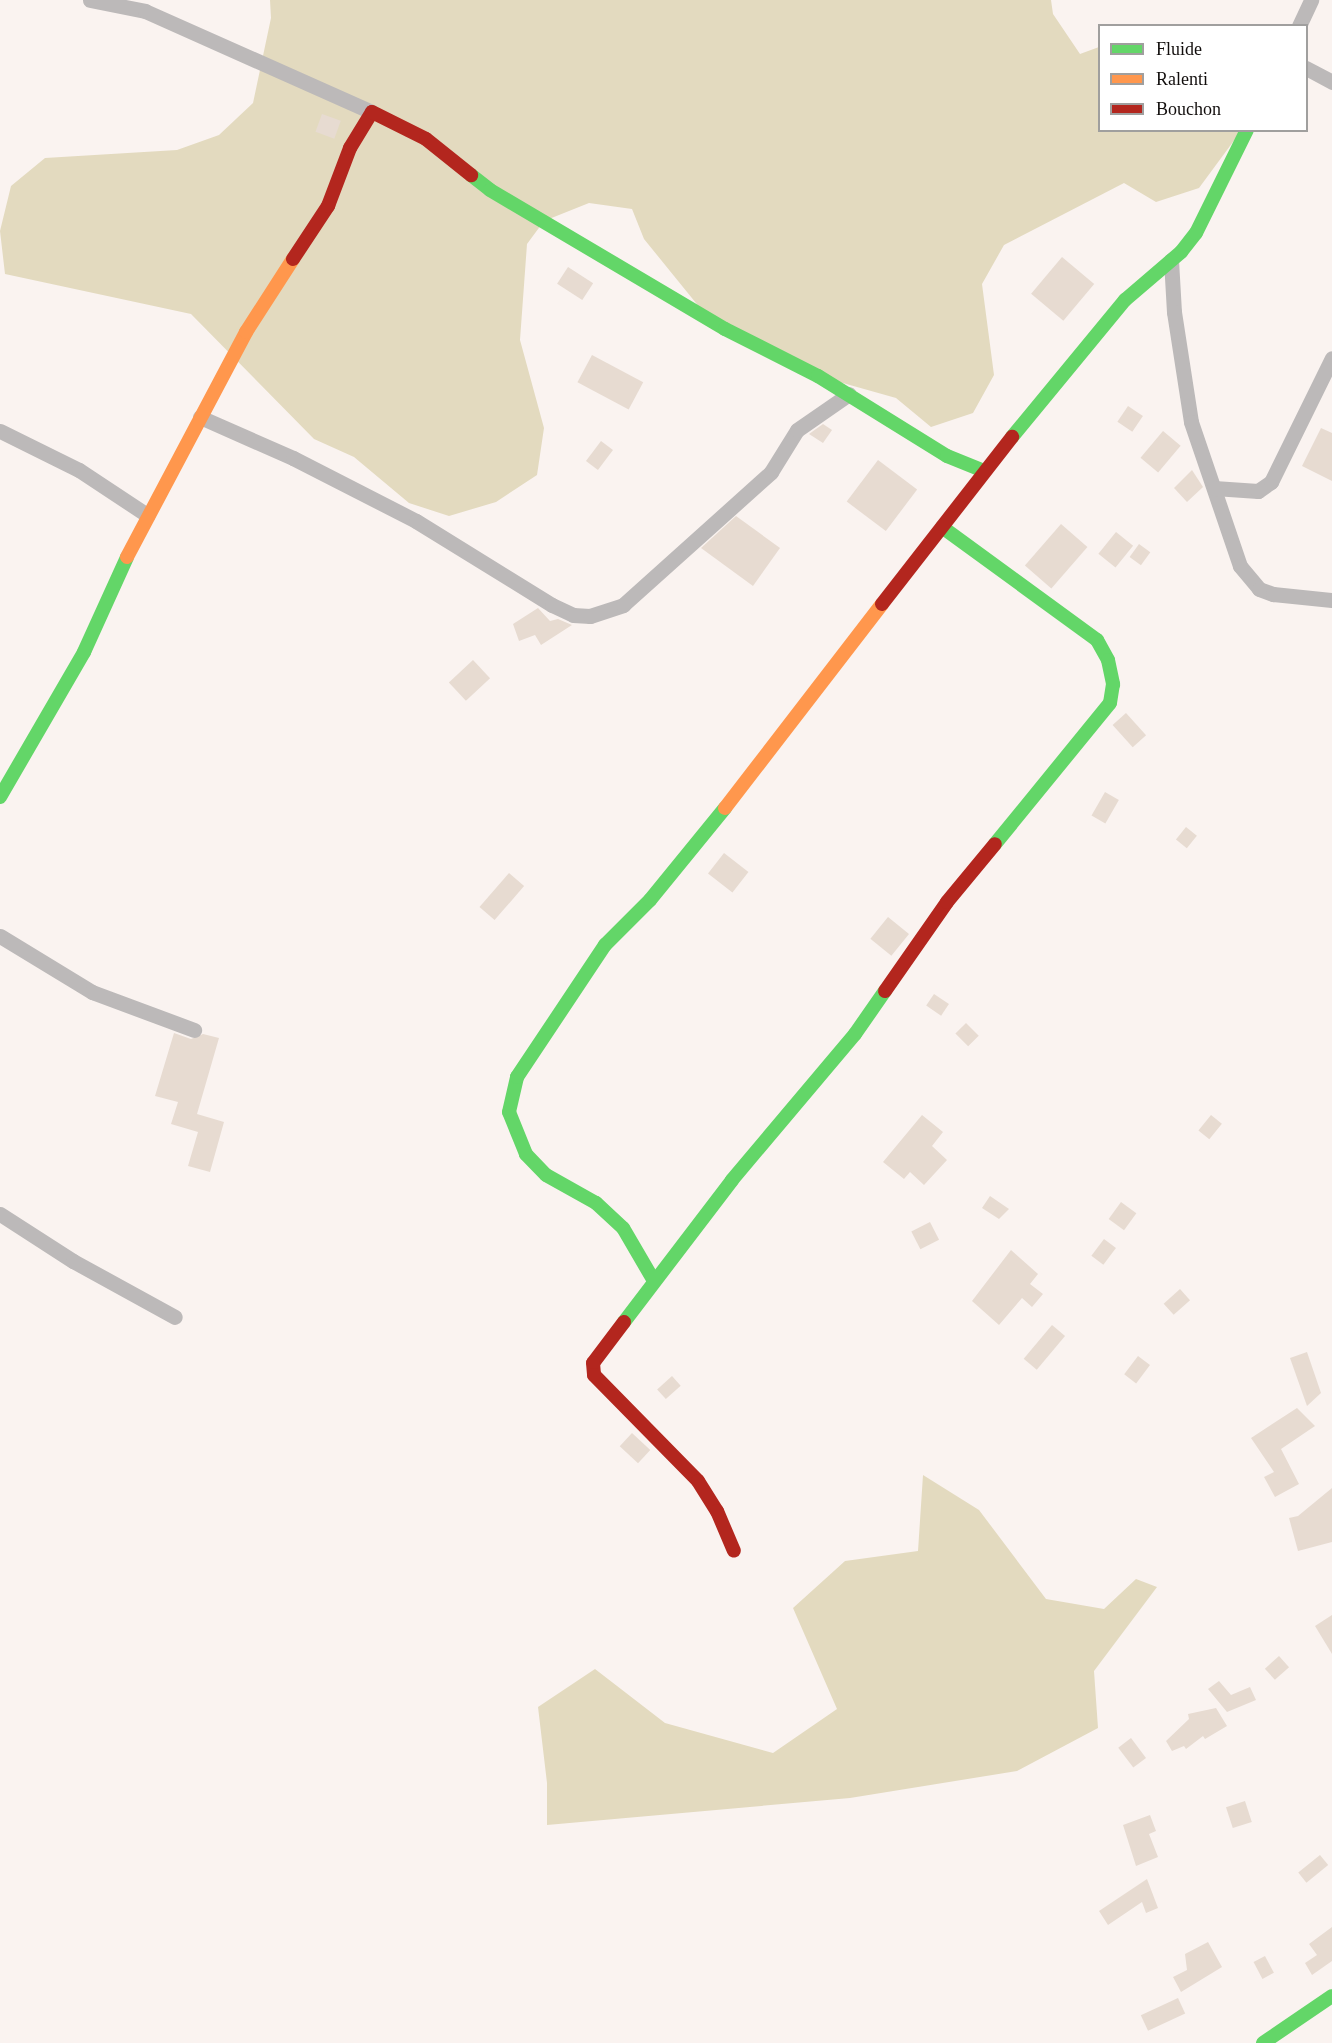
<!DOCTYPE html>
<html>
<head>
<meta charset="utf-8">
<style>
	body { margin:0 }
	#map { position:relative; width:1332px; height:2043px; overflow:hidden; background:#faf3f0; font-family:Georgia,serif }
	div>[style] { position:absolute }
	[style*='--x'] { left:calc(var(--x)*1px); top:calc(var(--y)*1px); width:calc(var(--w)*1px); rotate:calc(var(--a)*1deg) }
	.green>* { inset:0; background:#e3dabf }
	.building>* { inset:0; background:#e7dbd1; transform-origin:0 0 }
	.street>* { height:15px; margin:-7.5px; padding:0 7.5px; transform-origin:7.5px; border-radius:7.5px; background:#bcb9b9 }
	.fast>* { height:14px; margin:-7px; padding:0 7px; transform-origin:7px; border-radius:7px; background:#63d668 }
	.slow>* { height:14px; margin:-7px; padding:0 7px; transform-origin:7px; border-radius:7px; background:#ff974d }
	.jam>* { height:14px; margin:-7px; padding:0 7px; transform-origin:7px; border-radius:7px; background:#b3261e }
	span { translate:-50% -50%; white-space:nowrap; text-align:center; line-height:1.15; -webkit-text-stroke:4.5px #fff; paint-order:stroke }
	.legend { position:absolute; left:1098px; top:24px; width:210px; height:108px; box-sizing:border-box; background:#fff; border:2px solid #a09f9e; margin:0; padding:8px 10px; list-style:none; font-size:18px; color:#120e0d }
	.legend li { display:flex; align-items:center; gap:12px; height:30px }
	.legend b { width:30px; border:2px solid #a09f9e }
</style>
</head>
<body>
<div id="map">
	<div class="green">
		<i style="clip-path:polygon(270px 0,1051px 0,1053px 14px,1080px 54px,1099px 47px,1100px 130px,1241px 131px,1199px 188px,1156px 202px,1124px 183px,1004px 245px,982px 284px,994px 375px,973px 413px,931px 427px,896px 398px,818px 376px,700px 308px,644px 239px,632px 209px,589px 203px,544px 221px,527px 244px,520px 340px,544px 428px,537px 475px,496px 502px,449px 516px,409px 503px,354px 457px,314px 439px,191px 314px,5px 274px,0 231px,11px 186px,45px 158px,177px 150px,219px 135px,253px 103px,271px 18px)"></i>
		<i style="clip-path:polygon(923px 1475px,979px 1510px,1046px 1599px,1104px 1609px,1136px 1579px,1157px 1587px,1094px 1671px,1098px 1728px,1017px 1771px,850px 1798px,547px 1825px,547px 1783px,538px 1707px,595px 1669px,665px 1723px,773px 1753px,837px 1709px,793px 1608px,845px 1561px,918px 1551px)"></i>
	</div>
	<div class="building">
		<i style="left:322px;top:114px;width:20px;height:19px;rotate:20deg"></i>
		<i style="left:1062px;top:257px;width:42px;height:48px;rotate:40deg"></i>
		<i style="left:568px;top:267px;width:30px;height:20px;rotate:33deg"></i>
		<i style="left:592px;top:355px;width:58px;height:31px;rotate:28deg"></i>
		<i style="left:1128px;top:406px;width:18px;height:19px;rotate:34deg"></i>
		<i style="clip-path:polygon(823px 424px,832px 430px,823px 443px,809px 434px)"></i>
		<i style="clip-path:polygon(1321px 428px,1332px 433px,1332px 481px,1302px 466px)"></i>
		<i style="left:1163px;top:431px;width:23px;height:35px;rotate:40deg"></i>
		<i style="left:601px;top:441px;width:15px;height:25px;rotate:37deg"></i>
		<i style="left:878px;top:460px;width:49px;height:52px;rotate:37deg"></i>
		<i style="clip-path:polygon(1192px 470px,1203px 487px,1187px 502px,1174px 488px)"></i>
		<i style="clip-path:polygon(736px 516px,780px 548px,753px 586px,701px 548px)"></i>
		<i style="left:1061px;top:524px;width:35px;height:55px;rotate:41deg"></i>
		<i style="left:1116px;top:532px;width:22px;height:28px;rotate:39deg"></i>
		<i style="left:1139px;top:544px;width:14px;height:16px;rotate:36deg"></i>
		<i style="clip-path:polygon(538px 608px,550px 621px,558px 619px,572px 625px,541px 645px,535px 635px,519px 641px,513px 624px)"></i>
		<i style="left:473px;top:660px;width:25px;height:33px;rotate:47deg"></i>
		<i style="left:1126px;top:713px;width:30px;height:18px;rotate:48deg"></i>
		<i style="left:1105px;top:792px;width:16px;height:27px;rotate:30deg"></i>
		<i style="left:1186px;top:827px;width:14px;height:16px;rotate:39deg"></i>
		<i style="left:724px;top:853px;width:31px;height:26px;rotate:38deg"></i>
		<i style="left:509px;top:873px;width:20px;height:45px;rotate:41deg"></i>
		<i style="left:888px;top:917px;width:27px;height:28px;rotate:39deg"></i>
		<i style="left:934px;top:994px;width:18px;height:14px;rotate:34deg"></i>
		<i style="left:966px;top:1023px;width:18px;height:15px;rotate:45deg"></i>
		<i style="clip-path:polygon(174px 1033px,191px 1039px,203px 1034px,219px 1038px,197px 1114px,224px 1122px,210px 1172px,188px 1166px,198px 1132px,171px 1124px,178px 1102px,155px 1096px)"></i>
		<i style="clip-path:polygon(922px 1115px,943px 1132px,932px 1146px,947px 1160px,924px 1185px,910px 1172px,904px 1179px,883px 1162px)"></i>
		<i style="left:1211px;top:1115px;width:14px;height:20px;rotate:39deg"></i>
		<i style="clip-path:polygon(990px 1196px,1009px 1209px,999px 1219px,982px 1208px)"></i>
		<i style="left:1121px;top:1202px;width:19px;height:21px;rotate:36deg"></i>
		<i style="left:930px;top:1222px;width:20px;height:21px;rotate:63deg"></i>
		<i style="left:1104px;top:1239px;width:15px;height:21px;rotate:37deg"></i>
		<i style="clip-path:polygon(1011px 1250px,1038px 1274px,1030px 1284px,1043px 1294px,1032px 1307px,1022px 1298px,999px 1325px,972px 1301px)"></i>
		<i style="left:1180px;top:1289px;width:15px;height:22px;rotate:48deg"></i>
		<i style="left:1052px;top:1325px;width:17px;height:44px;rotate:40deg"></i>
		<i style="clip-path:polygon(1307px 1352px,1321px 1393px,1307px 1406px,1290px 1358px)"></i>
		<i style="left:1138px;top:1356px;width:15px;height:23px;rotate:37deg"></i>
		<i style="left:672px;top:1376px;width:13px;height:20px;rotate:48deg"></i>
		<i style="clip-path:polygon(1297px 1408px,1315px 1426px,1281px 1449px,1299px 1484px,1275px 1497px,1264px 1477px,1274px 1472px,1251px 1438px)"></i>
		<i style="left:632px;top:1433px;width:25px;height:18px;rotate:43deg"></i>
		<i style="clip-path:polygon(1332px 1488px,1332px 1542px,1298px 1551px,1289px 1518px,1298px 1516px)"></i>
		<i style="clip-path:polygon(1332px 1615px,1332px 1654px,1315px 1626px)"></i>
		<i style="left:1279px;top:1656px;width:15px;height:19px;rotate:48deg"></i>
		<i style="clip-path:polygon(1219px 1681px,1231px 1695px,1250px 1687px,1256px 1700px,1227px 1712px,1208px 1689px)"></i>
		<i style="clip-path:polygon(1216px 1708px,1227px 1726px,1205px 1739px,1203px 1736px,1186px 1749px,1184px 1746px,1172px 1751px,1166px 1741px,1189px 1719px,1188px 1714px)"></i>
		<i style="left:1131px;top:1738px;width:25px;height:16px;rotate:53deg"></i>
		<i style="left:1245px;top:1801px;width:22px;height:20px;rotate:72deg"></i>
		<i style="clip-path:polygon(1150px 1815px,1156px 1831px,1149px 1834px,1158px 1857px,1136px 1866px,1123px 1825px)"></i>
		<i style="left:1320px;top:1855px;width:13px;height:28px;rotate:51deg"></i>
		<i style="clip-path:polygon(1147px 1879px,1158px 1908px,1146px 1913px,1142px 1902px,1108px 1925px,1099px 1911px)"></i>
		<i style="clip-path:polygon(1332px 1927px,1332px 1961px,1312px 1975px,1305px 1963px,1317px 1955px,1309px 1944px)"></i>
		<i style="clip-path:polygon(1208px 1942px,1222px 1967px,1181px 1992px,1173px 1977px,1187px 1970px,1185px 1954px)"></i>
		<i style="left:1265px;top:1956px;width:19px;height:13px;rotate:62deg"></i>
		<i style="left:1178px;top:1998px;width:17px;height:41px;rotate:65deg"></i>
	</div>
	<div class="street">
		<i style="--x:90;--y:0;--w:56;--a:11.3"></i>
		<i style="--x:145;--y:11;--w:248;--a:24"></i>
		<i style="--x:1299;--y:26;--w:29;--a:-65"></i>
		<i style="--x:1306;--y:68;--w:30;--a:28"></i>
		<i style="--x:1171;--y:260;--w:52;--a:86.7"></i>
		<i style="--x:1174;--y:312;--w:111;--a:81.2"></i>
		<i style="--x:1191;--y:422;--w:152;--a:71.2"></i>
		<i style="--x:1240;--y:566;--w:30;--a:50"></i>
		<i style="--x:1259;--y:589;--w:15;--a:20"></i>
		<i style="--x:1273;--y:594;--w:59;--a:5.8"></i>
		<i style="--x:200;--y:417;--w:102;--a:23.8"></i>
		<i style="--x:293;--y:458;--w:138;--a:27.1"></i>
		<i style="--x:416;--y:521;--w:160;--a:31.7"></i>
		<i style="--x:552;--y:605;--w:23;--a:25"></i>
		<i style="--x:573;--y:615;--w:17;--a:3"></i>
		<i style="--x:590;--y:616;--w:35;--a:-18"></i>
		<i style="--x:623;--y:605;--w:199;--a:-41.9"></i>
		<i style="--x:771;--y:472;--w:49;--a:-58.2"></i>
		<i style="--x:797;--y:430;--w:63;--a:-34.7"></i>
		<i style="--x:0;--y:431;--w:88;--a:26.3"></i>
		<i style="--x:79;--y:470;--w:82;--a:33.5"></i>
		<i style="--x:1214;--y:488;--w:44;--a:3.9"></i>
		<i style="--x:1258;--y:491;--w:16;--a:-35"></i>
		<i style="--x:1271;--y:482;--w:138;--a:-63.8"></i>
		<i style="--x:0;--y:936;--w:108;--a:31.3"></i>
		<i style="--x:92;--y:992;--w:109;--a:20.4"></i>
		<i style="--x:0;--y:1214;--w:87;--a:32.8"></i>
		<i style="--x:73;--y:1261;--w:116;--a:28.8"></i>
	</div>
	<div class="fast">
		<i style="--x:471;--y:175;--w:24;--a:38"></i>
		<i style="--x:490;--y:190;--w:273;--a:30.6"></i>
		<i style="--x:725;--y:329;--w:104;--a:26.8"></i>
		<i style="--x:818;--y:376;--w:152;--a:31.8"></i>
		<i style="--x:947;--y:456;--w:40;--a:22"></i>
		<i style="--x:1012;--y:437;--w:178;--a:-50.5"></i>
		<i style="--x:1125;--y:300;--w:74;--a:-40.6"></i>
		<i style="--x:1181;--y:252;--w:24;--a:-52"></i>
		<i style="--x:1196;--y:233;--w:115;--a:-63.7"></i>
		<i style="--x:942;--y:527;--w:192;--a:36.1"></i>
		<i style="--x:1097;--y:640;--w:23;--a:61"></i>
		<i style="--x:1108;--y:660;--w:25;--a:78"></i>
		<i style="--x:1113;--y:684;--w:19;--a:99"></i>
		<i style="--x:1110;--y:703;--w:182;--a:129.2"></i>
		<i style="--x:0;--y:797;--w:168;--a:-59.9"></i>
		<i style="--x:84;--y:652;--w:104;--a:-65.6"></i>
		<i style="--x:654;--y:1281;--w:61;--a:-120.3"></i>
		<i style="--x:623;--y:1228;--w:37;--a:-137"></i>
		<i style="--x:596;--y:1203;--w:57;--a:-150.8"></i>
		<i style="--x:546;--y:1175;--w:29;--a:-134"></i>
		<i style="--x:526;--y:1154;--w:45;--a:-112"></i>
		<i style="--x:509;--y:1112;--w:36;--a:-77"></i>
		<i style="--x:517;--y:1077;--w:159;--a:-56.3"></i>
		<i style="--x:605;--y:945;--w:64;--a:-45"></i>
		<i style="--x:650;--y:900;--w:119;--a:-50.8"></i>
		<i style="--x:624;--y:1322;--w:178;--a:-52.7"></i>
		<i style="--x:732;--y:1180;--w:191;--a:-49.9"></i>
		<i style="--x:855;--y:1034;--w:52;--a:-55.1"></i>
		<i style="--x:1263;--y:2043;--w:83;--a:-34.3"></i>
	</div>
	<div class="slow">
		<i style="--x:127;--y:557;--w:255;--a:-62.1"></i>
		<i style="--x:246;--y:332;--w:87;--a:-57.2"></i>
		<i style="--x:725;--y:808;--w:257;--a:-52.4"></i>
	</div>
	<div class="jam">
		<i style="--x:293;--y:259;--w:64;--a:-56.6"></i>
		<i style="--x:328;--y:206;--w:62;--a:-69.2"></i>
		<i style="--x:350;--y:148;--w:42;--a:-58.6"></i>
		<i style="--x:372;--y:112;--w:60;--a:26.6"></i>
		<i style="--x:426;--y:139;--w:58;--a:38.7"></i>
		<i style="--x:882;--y:604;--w:212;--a:-52.1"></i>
		<i style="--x:885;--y:991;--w:108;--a:-55.1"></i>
		<i style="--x:947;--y:902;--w:75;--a:-50.4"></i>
		<i style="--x:624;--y:1322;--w:51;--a:127.1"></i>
		<i style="--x:593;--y:1363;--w:12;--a:85"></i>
		<i style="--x:594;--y:1375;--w:148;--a:45.5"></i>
		<i style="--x:698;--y:1481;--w:36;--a:58"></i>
		<i style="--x:717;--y:1511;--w:43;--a:67"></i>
	</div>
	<ul class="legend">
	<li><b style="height:8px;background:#63d668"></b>Fluide</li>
	<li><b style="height:8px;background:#ff974d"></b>Ralenti</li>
	<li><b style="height:8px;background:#b3261e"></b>Bouchon</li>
	</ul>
</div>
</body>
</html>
